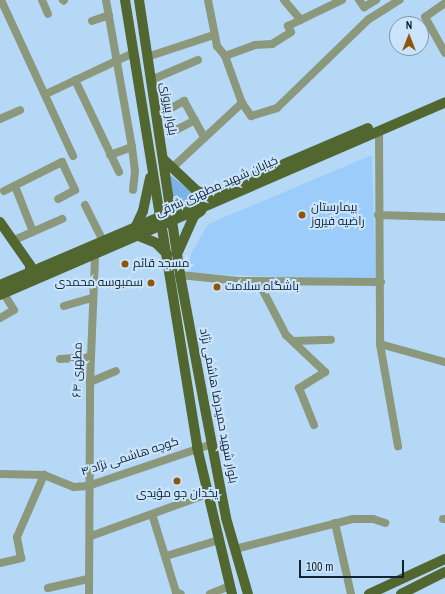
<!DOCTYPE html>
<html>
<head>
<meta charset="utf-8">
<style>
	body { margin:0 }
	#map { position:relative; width:445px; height:594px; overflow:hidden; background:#b5d8f7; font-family:"Archivo Narrow",Cairo,sans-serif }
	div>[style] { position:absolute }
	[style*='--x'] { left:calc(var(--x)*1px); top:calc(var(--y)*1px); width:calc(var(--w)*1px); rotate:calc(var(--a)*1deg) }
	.built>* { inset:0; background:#9ccdfa }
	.green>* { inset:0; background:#7db3e4 }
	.minor>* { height:8px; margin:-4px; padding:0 4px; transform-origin:4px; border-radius:4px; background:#8c987b }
	.major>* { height:10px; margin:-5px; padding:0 5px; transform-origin:5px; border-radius:5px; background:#526630 }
	.dots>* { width:11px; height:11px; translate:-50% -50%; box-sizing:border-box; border:2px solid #cae4fc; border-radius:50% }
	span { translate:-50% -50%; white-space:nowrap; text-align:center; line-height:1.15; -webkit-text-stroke:4px #cae4fc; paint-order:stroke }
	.street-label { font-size:12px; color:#122331 }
	.poi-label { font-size:12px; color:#122331 }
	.left { translate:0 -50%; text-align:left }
	.right { translate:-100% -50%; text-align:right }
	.north { position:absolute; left:389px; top:16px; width:40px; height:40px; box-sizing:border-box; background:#cae4fc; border:1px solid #8097ab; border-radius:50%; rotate:0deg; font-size:11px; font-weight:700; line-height:16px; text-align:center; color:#122331 }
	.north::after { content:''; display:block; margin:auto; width:14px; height:18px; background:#8d560b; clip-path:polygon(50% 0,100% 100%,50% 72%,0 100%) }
	.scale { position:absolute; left:299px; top:560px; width:105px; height:18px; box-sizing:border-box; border:2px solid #122331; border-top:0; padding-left:5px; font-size:12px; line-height:14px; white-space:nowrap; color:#122331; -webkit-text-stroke:3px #cae4fc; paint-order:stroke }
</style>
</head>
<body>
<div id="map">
	<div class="built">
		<i style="clip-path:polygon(372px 155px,376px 281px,188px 273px,191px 254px,208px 224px)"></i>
	</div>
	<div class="green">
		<i style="clip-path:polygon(170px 175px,196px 195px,175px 206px)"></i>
	</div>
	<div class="minor">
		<i style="--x:1;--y:0;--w:172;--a:65.2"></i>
		<i style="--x:42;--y:0;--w:15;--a:67"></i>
		<i style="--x:63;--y:0;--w:1;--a:45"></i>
		<i style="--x:106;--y:0;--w:149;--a:80"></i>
		<i style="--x:132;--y:147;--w:24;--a:83"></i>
		<i style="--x:135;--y:171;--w:19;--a:96"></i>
		<i style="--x:208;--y:0;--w:47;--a:78.9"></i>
		<i style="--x:217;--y:46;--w:13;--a:51"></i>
		<i style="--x:225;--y:56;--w:50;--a:70.1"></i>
		<i style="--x:242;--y:103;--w:16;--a:55"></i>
		<i style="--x:251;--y:116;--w:27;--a:-17"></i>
		<i style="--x:277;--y:108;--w:128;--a:-44.1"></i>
		<i style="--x:369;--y:19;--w:36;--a:-32"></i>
		<i style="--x:284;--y:0;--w:26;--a:50"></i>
		<i style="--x:359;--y:0;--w:9;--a:54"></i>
		<i style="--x:364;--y:7;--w:14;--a:-30"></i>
		<i style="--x:445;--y:3;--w:24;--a:145"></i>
		<i style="--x:425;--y:17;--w:41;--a:60.9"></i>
		<i style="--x:92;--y:21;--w:18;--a:-19"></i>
		<i style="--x:225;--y:56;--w:32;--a:-20"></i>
		<i style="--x:255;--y:45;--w:17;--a:-3"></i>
		<i style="--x:272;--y:44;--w:22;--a:-32"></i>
		<i style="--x:291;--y:32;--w:7;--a:-117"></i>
		<i style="--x:288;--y:26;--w:60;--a:-25.7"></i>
		<i style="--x:147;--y:57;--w:71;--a:-18.2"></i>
		<i style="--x:75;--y:80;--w:102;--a:64.4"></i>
		<i style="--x:151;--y:80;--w:51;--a:-23.1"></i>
		<i style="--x:152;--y:89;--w:5;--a:-11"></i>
		<i style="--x:157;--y:88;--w:6;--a:39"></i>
		<i style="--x:46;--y:94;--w:96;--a:-25.2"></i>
		<i style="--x:166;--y:111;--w:21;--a:-29"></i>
		<i style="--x:184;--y:101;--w:41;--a:60.9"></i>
		<i style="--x:0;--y:119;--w:22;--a:-24"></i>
		<i style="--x:379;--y:131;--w:213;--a:89.7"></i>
		<i style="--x:380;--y:344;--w:104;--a:80"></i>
		<i style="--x:170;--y:133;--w:28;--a:-27"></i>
		<i style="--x:110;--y:155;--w:23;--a:-20"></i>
		<i style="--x:172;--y:168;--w:96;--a:-42.9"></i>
		<i style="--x:15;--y:186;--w:49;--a:68.6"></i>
		<i style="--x:4;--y:191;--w:65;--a:-26.6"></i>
		<i style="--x:62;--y:162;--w:31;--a:65"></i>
		<i style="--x:75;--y:190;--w:19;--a:152"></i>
		<i style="--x:85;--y:205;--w:40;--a:63.4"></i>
		<i style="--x:378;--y:215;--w:67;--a:1.7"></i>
		<i style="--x:12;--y:241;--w:55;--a:-23.7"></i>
		<i style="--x:180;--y:275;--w:59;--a:5.8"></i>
		<i style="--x:239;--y:281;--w:142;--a:0.4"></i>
		<i style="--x:258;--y:281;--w:61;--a:62.6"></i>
		<i style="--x:286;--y:335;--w:54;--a:43.5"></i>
		<i style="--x:325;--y:372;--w:31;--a:148"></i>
		<i style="--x:299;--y:388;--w:40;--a:68"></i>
		<i style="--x:64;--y:306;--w:29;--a:-16"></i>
		<i style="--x:0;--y:318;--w:16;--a:-30"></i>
		<i style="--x:14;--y:310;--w:19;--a:-122"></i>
		<i style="--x:293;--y:341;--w:38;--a:-2"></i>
		<i style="--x:380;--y:344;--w:67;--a:15.5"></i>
		<i style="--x:60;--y:359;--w:30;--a:-4"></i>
		<i style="--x:90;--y:382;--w:28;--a:-23"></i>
		<i style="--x:0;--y:474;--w:44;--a:1.3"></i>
		<i style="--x:44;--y:475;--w:32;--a:22"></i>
		<i style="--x:74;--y:487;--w:14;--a:-4"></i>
		<i style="--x:88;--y:486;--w:131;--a:-18.7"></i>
		<i style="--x:152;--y:514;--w:82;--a:72.9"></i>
		<i style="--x:176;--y:592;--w:5;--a:22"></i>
		<i style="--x:443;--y:519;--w:2;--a:0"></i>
		<i style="--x:335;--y:523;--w:73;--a:77.3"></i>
		<i style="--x:91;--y:536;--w:123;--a:-19.9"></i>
		<i style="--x:235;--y:549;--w:122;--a:-14.3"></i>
		<i style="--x:353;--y:519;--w:20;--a:0"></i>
		<i style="--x:373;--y:519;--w:13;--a:18"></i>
		<i style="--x:166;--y:556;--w:55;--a:-16.8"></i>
		<i style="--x:0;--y:563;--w:22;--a:-13"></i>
		<i style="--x:21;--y:558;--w:21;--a:-101"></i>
		<i style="--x:17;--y:537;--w:68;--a:-66.5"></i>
		<i style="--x:48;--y:588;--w:41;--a:-12.7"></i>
		<i style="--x:89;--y:594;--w:212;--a:-89.7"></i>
		<i style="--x:90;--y:382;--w:127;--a:-87.7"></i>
		<i style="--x:210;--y:594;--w:22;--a:-22"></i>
	</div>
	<div class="major">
		<i style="--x:125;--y:0;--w:453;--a:80.8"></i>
		<i style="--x:197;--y:447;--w:151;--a:76.6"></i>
		<i style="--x:139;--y:0;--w:278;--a:81.5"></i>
		<i style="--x:180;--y:275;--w:125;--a:79.4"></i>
		<i style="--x:203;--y:398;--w:122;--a:79.1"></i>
		<i style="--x:226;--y:518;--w:79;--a:73.9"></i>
		<i style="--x:163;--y:159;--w:47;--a:43.3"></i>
		<i style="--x:197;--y:191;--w:13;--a:13"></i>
		<i style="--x:0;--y:222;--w:52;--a:55.1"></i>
		<i style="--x:30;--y:265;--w:8;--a:90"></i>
		<i style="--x:135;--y:228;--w:19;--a:-65"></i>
		<i style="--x:143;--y:211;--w:34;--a:-78"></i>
		<i style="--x:139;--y:236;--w:18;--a:22"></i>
		<i style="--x:156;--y:243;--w:16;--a:45"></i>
		<i style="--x:178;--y:252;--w:39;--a:-66"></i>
		<i style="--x:194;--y:216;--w:9;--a:-36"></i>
		<i style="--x:0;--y:285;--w:400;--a:-23.1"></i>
		<i style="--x:0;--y:295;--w:485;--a:-23.4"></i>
		<i style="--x:369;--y:594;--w:84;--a:-24.7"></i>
		<i style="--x:401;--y:594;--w:49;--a:-26.6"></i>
	</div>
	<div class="dots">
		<i style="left:302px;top:215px;background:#8d560b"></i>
		<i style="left:125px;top:264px;background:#8d560b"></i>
		<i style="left:151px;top:283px;background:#8d560b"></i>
		<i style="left:217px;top:287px;background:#8d560b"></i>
		<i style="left:177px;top:481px;background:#8d560b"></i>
	</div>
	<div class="street-label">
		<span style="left:168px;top:109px;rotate:81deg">بلوار پیروزی</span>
		<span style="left:217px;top:187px;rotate:-24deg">خیابان شهید مطهری شرقی</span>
		<span style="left:78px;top:370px;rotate:-89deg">مطهری ۶۴</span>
		<span style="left:218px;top:406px;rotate:79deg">بلوار شهید حمیدرضا هاشمی نژاد</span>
		<span style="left:130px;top:457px;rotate:-18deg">کوچه هاشمی نژاد ۴</span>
	</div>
	<div class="poi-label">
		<span class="left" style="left:311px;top:215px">بیمارستان<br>راضیه فیروز</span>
		<span class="left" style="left:133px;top:264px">مسجد قائم</span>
		<span class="right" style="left:143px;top:283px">سمبوسه محمدی</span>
		<span class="left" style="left:225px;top:287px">باشگاه سلامت</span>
		<span style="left:177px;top:494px">یخدان جو مؤیدی</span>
	</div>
	<div class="north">N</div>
	<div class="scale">100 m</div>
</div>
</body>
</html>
